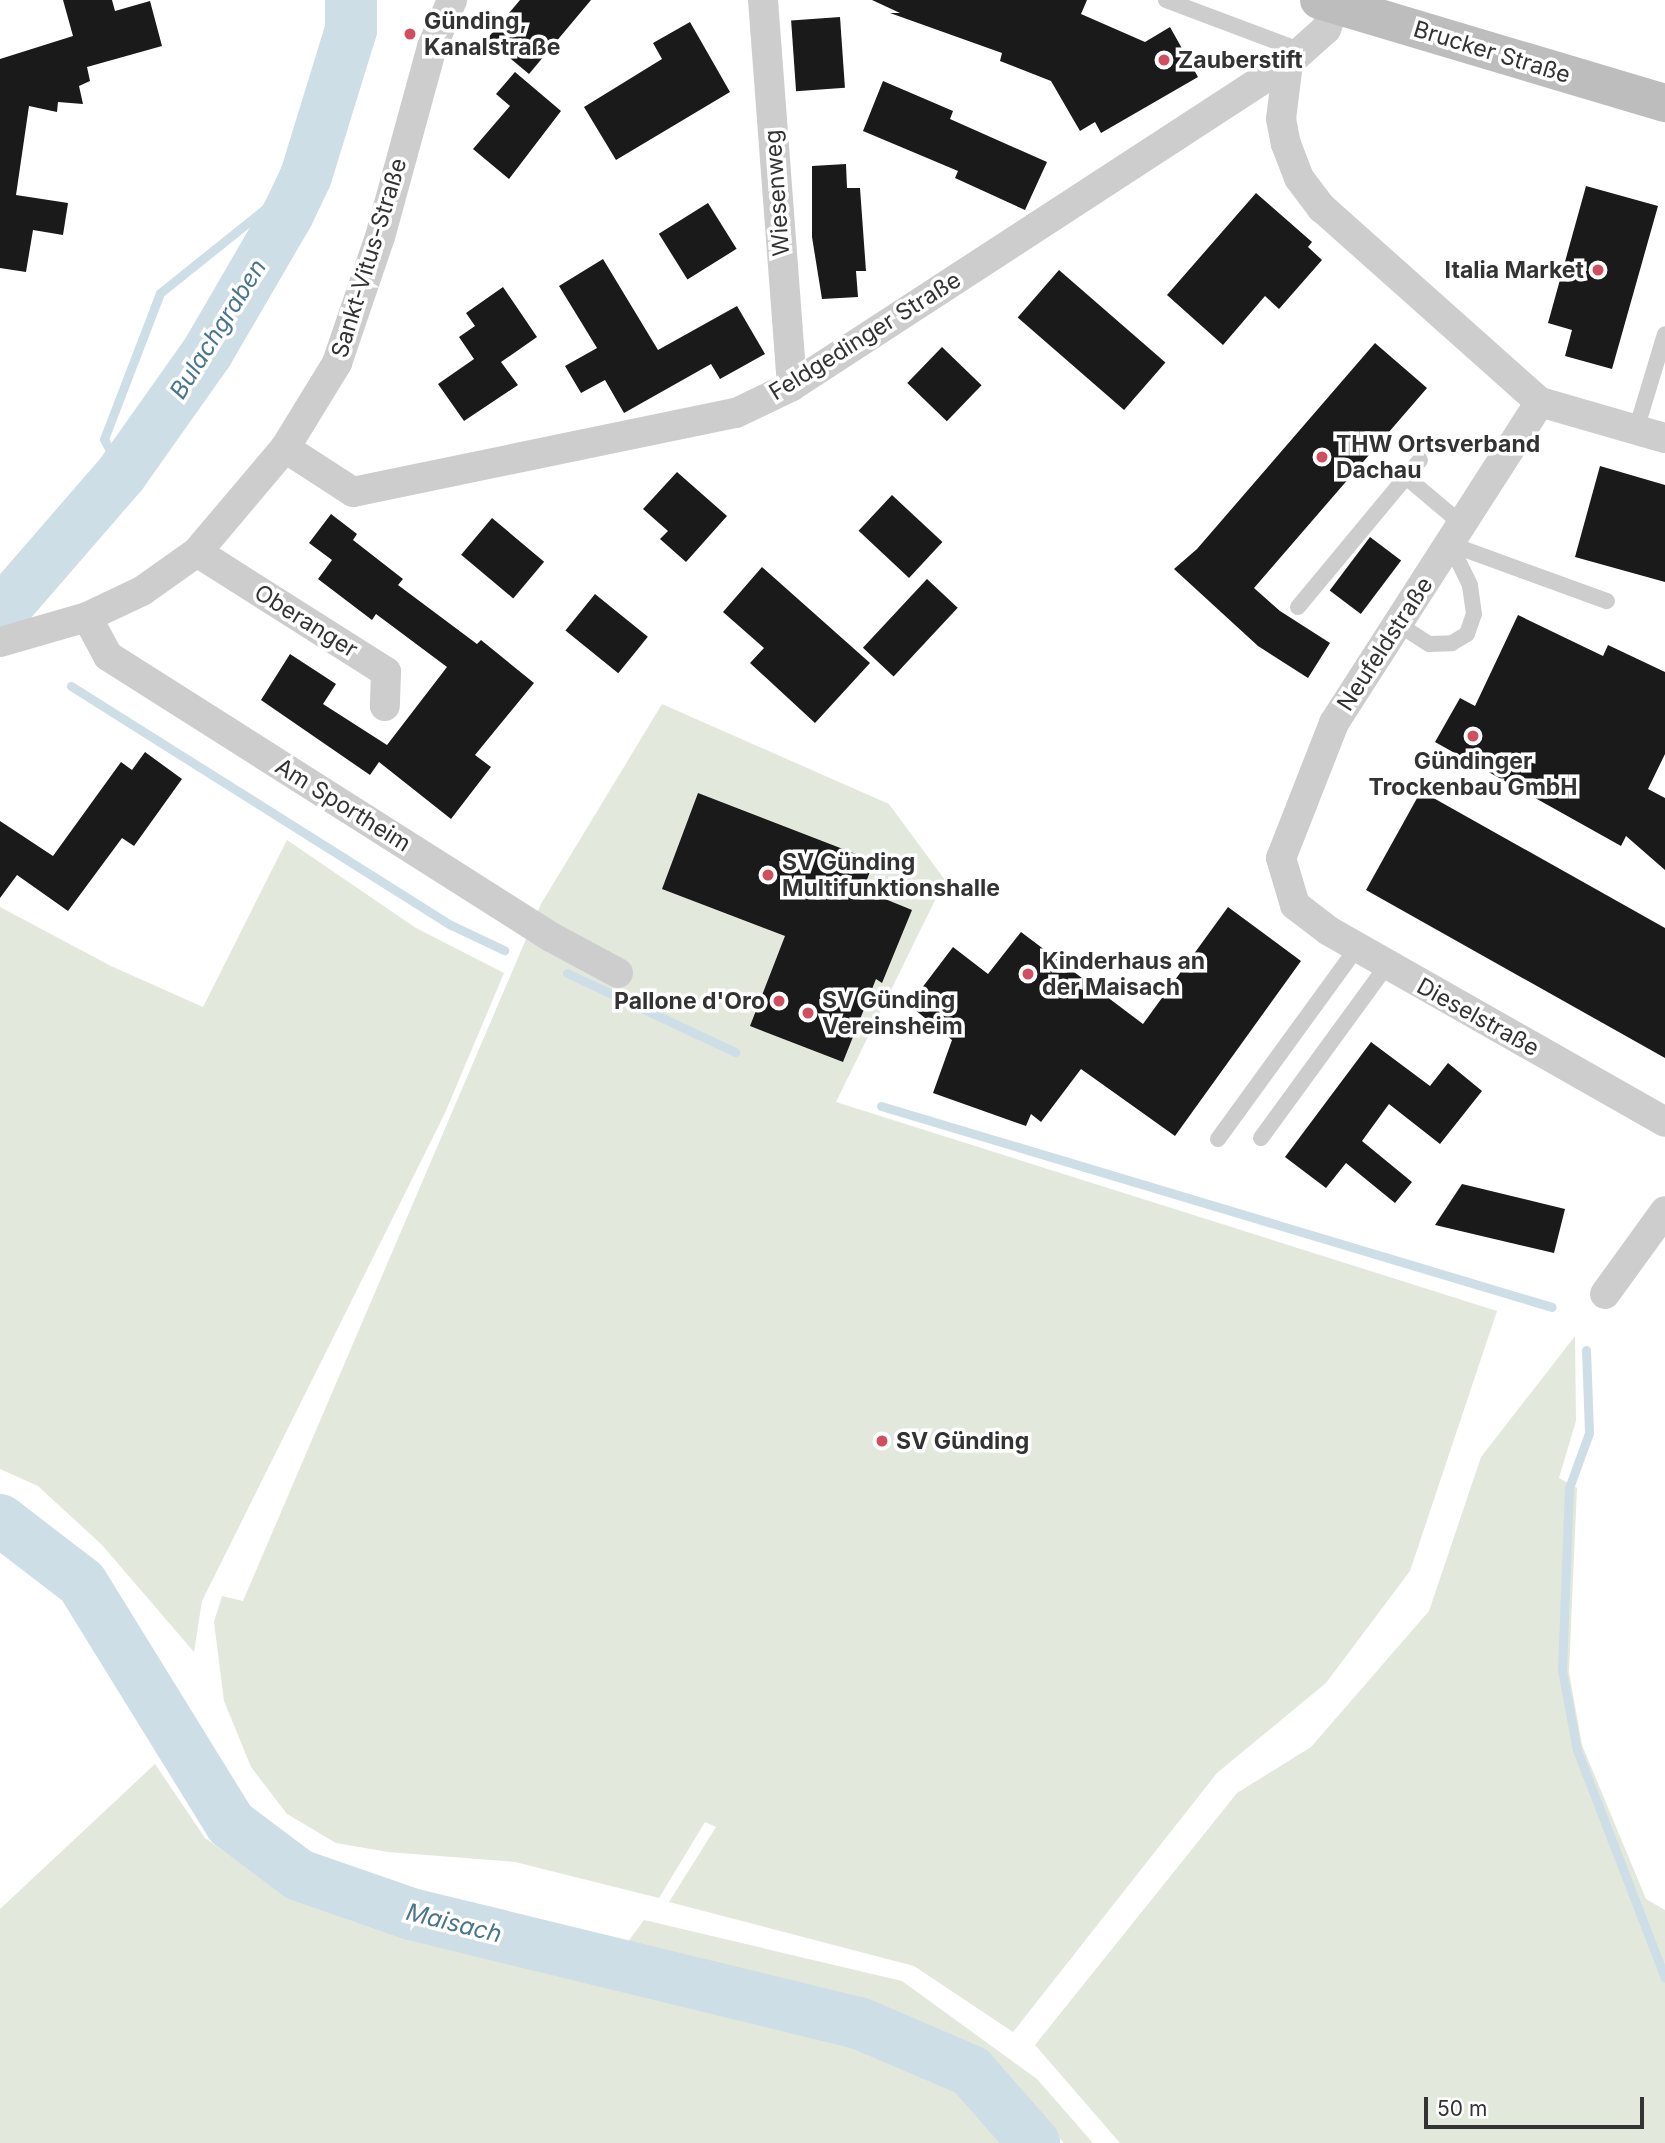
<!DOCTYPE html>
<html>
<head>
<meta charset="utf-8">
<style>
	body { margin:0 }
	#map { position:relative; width:1665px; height:2143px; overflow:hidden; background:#fff; font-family:Inter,sans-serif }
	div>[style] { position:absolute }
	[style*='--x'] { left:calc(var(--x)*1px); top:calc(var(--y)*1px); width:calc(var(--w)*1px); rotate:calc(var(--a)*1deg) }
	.green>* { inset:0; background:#e3e8dd }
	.stream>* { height:9px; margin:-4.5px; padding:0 4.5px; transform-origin:4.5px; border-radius:4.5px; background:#cedee6 }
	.river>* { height:52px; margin:-26px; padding:0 26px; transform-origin:26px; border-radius:26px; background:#cedee6 }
	.building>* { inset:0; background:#1a1a1a; transform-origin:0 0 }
	.lane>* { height:16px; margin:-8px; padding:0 8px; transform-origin:8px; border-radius:8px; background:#cdcdcd }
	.street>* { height:30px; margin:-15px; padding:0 15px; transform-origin:15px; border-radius:15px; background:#cdcdcd }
	.secondary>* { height:38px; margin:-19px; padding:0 19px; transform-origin:19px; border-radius:19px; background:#bdbdbd }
	.dots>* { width:19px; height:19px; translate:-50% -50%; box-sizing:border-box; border:4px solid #fff; border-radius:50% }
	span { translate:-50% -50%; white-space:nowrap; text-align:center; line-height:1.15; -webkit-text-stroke:7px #fff; paint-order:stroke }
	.poi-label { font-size:23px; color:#333; font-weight:700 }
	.left { translate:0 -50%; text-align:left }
	.right { translate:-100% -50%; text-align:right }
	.street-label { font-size:23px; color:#333 }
	.water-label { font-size:24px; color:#4a768c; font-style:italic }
	.scale { position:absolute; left:1424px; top:2097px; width:220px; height:32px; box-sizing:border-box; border:4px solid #333; border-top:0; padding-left:9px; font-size:21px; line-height:24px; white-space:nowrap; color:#333; -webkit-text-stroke:5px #fff; paint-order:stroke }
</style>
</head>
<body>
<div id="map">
	<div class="green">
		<i style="clip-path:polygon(662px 704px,889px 804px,945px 880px,836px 1102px,1497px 1311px,1410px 1571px,1326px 1683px,1217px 1773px,1013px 2032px,914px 1966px,669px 1902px,716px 1827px,705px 1822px,659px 1898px,515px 1862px,388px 1852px,336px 1843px,287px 1814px,251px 1767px,224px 1701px,214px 1622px,222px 1596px,243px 1601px,541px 904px)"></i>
		<i style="clip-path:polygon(287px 840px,416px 928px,504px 973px,445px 1113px,202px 1601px,194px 1652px,102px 1545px,38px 1486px,0 1469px,0 907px,111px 966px,203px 1007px)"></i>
		<i style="clip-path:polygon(1575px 1336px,1576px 1421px,1559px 1478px,1577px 1488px,1569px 1672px,1582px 1745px,1646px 1899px,1665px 1910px,1665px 2143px,1120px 2143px,1035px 2045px,1237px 1793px,1311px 1747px,1429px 1611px,1481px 1457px)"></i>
		<i style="clip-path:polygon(155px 1764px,205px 1838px,273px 1885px,352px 1921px,832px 2032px,914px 2056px,962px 2094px,1003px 2143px,0 2143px,0 1909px)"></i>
		<i style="clip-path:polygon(644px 1920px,902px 1981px,1037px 2079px,1093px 2143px,1064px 2143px,986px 2058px,861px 2001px,627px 1943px)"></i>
	</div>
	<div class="stream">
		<i style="--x:122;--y:473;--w:38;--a:-118"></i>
		<i style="--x:104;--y:439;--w:156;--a:-69"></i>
		<i style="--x:160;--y:293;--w:187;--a:-38.7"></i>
		<i style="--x:71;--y:686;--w:449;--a:32.2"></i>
		<i style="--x:451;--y:925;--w:59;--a:25.3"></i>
		<i style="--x:567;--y:973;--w:186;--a:25.2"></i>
		<i style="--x:881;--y:1106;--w:700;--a:16.68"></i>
		<i style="--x:1586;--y:1350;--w:83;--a:87.9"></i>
		<i style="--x:1589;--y:1433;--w:59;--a:110"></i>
		<i style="--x:1569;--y:1488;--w:182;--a:92.2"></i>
		<i style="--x:1562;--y:1670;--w:81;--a:79.4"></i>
		<i style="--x:1577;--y:1750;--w:244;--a:68.9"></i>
	</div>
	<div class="river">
		<i style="--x:0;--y:614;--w:186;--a:-49.1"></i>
		<i style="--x:122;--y:473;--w:147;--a:-54.7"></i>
		<i style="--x:207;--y:353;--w:161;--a:-59.8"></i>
		<i style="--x:288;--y:214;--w:42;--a:-64.7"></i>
		<i style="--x:306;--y:176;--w:153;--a:-72.9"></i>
		<i style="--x:351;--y:30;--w:30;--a:-90"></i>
		<i style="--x:0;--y:1520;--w:103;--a:37.5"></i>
		<i style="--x:82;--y:1583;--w:283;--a:58.3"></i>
		<i style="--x:231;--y:1824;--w:85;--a:36.9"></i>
		<i style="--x:299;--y:1875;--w:119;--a:19.2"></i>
		<i style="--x:411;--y:1914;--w:461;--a:13.7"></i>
		<i style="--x:859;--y:2023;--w:122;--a:23.2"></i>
		<i style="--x:971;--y:2071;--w:96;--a:48.8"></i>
	</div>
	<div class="building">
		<i style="clip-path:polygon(63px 0,112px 0,115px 11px,150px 1px,162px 46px,87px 67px,90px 81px,79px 86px,83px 104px,58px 102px,57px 112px,29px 106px,16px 195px,68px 203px,63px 235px,33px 230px,26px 272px,0 268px,0 59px,73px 36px)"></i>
		<i style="clip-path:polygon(520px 0,591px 0,529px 74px,487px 39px)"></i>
		<i style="clip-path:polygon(872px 0,1087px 0,1081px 14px,1145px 42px,1170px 27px,1198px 77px,1101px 133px,1095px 122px,1080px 131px,1051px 81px,1000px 61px,1002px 53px,890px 13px,900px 13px)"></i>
		<i style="left:840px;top:17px;width:71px;height:49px;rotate:86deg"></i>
		<i style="clip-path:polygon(690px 22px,730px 92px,616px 160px,584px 107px,662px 59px,653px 43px)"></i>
		<i style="clip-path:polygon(515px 72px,561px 111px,509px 179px,473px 149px,510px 106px,496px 94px)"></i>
		<i style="clip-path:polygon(883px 81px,953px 111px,950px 119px,1047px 162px,1025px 210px,955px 178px,958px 171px,863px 131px)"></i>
		<i style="clip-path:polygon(846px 164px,847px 188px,860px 188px,866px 271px,856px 271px,858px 297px,822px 299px,812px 237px,812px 166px)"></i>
		<i style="clip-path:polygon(1586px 186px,1658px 206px,1612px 369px,1565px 356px,1572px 330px,1548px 323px)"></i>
		<i style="clip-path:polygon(1256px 193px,1312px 242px,1308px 247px,1322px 260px,1279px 309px,1265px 296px,1223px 345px,1167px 295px)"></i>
		<i style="left:708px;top:203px;width:54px;height:58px;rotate:58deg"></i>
		<i style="clip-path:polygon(603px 259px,658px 350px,737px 306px,765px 354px,720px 379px,711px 364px,624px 413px,605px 380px,581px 393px,565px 366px,597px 348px,559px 286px)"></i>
		<i style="left:1059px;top:270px;width:141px;height:63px;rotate:41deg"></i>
		<i style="clip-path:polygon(503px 287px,537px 337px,501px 362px,518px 385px,464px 421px,438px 384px,474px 359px,459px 337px,475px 326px,466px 313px)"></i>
		<i style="clip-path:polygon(1375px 343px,1427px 388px,1254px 588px,1280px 611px,1330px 643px,1308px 678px,1258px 646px,1174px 569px,1197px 549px)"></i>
		<i style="left:942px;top:347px;width:55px;height:50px;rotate:44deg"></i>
		<i style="clip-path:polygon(1600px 466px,1665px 485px,1665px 582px,1575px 557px)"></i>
		<i style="clip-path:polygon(677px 472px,727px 516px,686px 562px,660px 539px,668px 531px,643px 509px)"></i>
		<i style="left:892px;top:495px;width:69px;height:49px;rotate:43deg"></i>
		<i style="clip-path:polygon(331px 514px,357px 534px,353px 540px,403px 579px,398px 585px,477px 644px,481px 640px,534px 683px,475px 755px,491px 767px,451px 819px,379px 762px,370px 775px,261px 700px,290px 654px,336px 684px,323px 704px,387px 745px,447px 667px,376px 614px,372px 620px,318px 579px,332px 560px,309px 543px)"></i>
		<i style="left:492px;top:518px;width:68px;height:48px;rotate:40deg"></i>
		<i style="left:1370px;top:537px;width:39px;height:67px;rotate:37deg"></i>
		<i style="clip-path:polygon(762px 567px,870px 663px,815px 723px,750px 663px,764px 648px,723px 612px)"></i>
		<i style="left:927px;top:579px;width:42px;height:94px;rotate:43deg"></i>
		<i style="left:595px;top:594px;width:68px;height:47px;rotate:39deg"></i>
		<i style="clip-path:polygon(1518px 615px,1603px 656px,1608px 645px,1665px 672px,1665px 754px,1648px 789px,1665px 798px,1665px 870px,1626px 836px,1621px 846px,1435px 742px,1460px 698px,1475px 706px)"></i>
		<i style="clip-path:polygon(145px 752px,182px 779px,134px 846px,122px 838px,68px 911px,17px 875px,0 898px,0 821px,53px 856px,121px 762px,132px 770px)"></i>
		<i style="clip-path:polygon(1421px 791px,1665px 928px,1665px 1058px,1366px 890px)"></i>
		<i style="clip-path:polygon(698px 793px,874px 861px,863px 890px,912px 910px,882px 983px,876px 979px,843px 1062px,750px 1026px,785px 936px,662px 889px)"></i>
		<i style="clip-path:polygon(1228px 907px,1301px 961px,1175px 1136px,1081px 1069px,1041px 1122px,1031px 1114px,1026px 1126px,933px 1093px,952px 1040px,909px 1005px,953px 947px,988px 974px,1021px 932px,1143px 1024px)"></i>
		<i style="clip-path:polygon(1371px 1042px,1430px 1086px,1448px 1063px,1482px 1091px,1440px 1144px,1389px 1104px,1362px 1141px,1412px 1182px,1395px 1203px,1346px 1163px,1326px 1188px,1285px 1157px)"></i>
		<i style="clip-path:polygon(1462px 1184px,1565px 1209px,1554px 1253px,1435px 1225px)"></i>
	</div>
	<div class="lane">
		<i style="--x:1166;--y:0;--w:145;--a:20.6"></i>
		<i style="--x:1636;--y:430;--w:100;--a:-73.2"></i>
		<i style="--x:1406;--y:477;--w:75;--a:40.1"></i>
		<i style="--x:1450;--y:544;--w:167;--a:20"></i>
		<i style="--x:1298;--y:607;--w:191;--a:-50.3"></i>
		<i style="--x:1398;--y:624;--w:37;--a:33"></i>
		<i style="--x:1429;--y:644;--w:23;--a:-2"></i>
		<i style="--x:1452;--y:643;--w:17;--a:-31"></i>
		<i style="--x:1467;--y:634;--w:21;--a:-71"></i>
		<i style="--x:1474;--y:614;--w:29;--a:-98"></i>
		<i style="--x:1470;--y:585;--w:46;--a:-116"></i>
		<i style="--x:1261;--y:1138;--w:214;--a:-53.9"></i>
		<i style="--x:1218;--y:1139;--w:235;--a:-54"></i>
	</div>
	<div class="street">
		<i style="--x:763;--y:0;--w:387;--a:85.7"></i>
		<i style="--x:1288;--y:63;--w:56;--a:97.1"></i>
		<i style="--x:1281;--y:119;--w:25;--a:79"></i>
		<i style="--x:1286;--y:144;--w:36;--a:69"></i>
		<i style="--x:1299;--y:178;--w:38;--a:53"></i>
		<i style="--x:1322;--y:208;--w:292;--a:41.7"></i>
		<i style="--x:1540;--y:402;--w:130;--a:16.1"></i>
		<i style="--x:1540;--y:402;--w:381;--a:122.7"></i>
		<i style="--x:1334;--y:723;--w:145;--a:111.4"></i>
		<i style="--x:1281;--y:858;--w:49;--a:73.4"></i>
		<i style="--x:1295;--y:905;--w:43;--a:37.4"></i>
		<i style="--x:1329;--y:931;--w:386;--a:29.6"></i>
		<i style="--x:285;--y:448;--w:81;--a:32.9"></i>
		<i style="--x:353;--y:492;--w:391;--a:-11.7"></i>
		<i style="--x:736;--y:413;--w:62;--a:-25.7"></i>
		<i style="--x:792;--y:386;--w:592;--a:-33.07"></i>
		<i style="--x:1288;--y:63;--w:51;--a:-41.8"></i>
		<i style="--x:1326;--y:29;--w:26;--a:-69"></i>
		<i style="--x:197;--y:552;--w:224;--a:32.4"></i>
		<i style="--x:386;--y:672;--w:34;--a:92"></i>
		<i style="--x:87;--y:617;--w:44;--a:61.7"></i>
		<i style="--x:108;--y:656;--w:525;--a:32.39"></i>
		<i style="--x:551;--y:937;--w:76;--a:28.2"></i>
		<i style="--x:0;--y:642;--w:91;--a:-16"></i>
		<i style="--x:87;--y:617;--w:61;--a:-25.3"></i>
		<i style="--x:142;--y:591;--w:67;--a:-35.3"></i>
		<i style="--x:197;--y:552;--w:136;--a:-49.8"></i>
		<i style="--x:285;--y:448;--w:100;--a:-58.5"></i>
		<i style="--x:337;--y:363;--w:133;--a:-71.2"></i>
		<i style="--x:380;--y:237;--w:197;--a:-74.7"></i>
		<i style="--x:432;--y:47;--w:51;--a:-66.9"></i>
		<i style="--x:1605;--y:1294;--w:102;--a:-54.1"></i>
	</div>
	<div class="secondary">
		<i style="--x:1319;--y:0;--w:361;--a:16.6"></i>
	</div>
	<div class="dots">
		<i style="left:410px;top:34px;background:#d04e5f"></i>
		<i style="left:1164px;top:60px;background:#d04e5f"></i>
		<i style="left:1598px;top:270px;background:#d04e5f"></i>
		<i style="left:1322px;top:457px;background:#d04e5f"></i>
		<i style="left:1473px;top:736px;background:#d04e5f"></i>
		<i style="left:768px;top:875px;background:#d04e5f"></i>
		<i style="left:1028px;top:974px;background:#d04e5f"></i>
		<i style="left:779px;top:1001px;background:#d04e5f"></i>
		<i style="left:808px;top:1013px;background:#d04e5f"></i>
		<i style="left:882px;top:1441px;background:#d04e5f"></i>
	</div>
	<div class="poi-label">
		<span class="left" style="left:424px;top:34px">Günding,<br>Kanalstraße</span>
		<span class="left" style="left:1178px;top:60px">Zauberstift</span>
		<span class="right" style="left:1584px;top:270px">Italia Market</span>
		<span class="left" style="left:1336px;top:457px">THW Ortsverband<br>Dachau</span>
		<span style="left:1473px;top:774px">Gündinger<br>Trockenbau GmbH</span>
		<span class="left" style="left:782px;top:875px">SV Günding<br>Multifunktionshalle</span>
		<span class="left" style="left:1042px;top:974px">Kinderhaus an<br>der Maisach</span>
		<span class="left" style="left:822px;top:1013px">SV Günding<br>Vereinsheim</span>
		<span class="right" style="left:765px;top:1001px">Pallone d'Oro</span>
		<span class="left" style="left:896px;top:1441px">SV Günding</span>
	</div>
	<div class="street-label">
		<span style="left:1492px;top:52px;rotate:17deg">Brucker Straße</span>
		<span style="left:777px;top:193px;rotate:-94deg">Wiesenweg</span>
		<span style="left:369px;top:258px;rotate:-73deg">Sankt-Vitus-Straße</span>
		<span style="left:865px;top:336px;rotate:-32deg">Feldgedinger Straße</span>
		<span style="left:306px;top:621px;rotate:32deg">Oberanger</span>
		<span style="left:1385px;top:644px;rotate:-57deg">Neufeldstraße</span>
		<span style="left:343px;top:805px;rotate:32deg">Am Sportheim</span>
		<span style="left:1478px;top:1017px;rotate:29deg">Dieselstraße</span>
	</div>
	<div class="water-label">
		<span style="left:218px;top:329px;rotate:-58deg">Bulachgraben</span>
		<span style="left:454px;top:1923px;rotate:14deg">Maisach</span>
	</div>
	<div class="scale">50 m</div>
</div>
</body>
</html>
